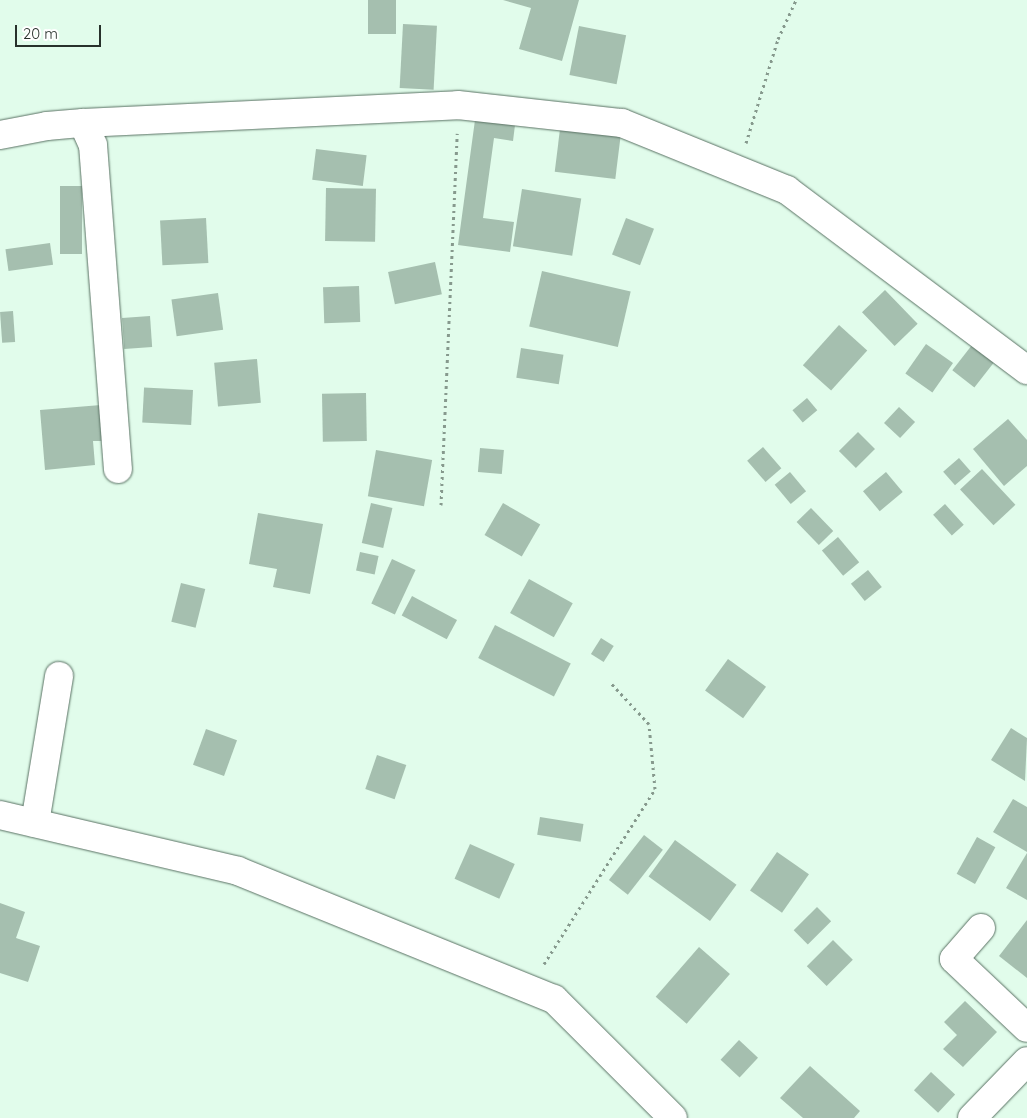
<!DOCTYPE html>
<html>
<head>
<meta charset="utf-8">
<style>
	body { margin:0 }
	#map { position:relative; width:1027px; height:1118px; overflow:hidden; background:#e1fceb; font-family:Quicksand,sans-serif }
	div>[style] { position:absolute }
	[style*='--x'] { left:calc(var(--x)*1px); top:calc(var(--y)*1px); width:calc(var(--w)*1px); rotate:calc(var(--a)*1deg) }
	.building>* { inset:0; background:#a5bfaf; transform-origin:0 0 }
	.path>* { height:3px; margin-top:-1.5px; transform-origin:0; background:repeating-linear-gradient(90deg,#86998d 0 2.5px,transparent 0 6.5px) }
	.roads { filter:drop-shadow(0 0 1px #597163) drop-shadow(0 0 1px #597163) }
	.minor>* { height:28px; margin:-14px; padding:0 14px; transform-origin:14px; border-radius:14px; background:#fff }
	span { translate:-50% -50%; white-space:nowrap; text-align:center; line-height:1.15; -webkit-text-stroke:4px #fff; paint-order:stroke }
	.scale { position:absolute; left:15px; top:25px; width:86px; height:22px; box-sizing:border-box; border:2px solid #27312b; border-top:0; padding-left:6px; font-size:15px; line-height:18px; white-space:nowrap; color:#27312b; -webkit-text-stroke:4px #fff; paint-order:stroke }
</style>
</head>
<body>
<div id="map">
	<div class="building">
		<i style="left:368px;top:0;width:28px;height:34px"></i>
		<i style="clip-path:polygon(503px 0,579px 0,562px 61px,519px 49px,531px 8px)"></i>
		<i style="left:403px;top:24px;width:34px;height:64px;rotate:3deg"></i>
		<i style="left:579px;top:26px;width:48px;height:50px;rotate:11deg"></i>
		<i style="clip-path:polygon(475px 120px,515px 125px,513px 141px,494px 138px,483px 218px,514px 222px,510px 252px,458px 245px)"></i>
		<i style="left:560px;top:129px;width:61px;height:43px;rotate:7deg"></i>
		<i style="left:316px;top:149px;width:51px;height:31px;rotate:7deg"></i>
		<i style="left:60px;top:186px;width:22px;height:68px"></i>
		<i style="left:326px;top:188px;width:50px;height:53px;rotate:1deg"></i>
		<i style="left:522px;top:189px;width:60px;height:58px;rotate:9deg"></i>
		<i style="left:206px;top:218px;width:45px;height:46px;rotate:87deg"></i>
		<i style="left:626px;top:218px;width:30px;height:39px;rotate:21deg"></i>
		<i style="left:50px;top:243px;width:22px;height:45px;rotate:82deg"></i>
		<i style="left:435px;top:262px;width:33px;height:48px;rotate:78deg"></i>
		<i style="left:542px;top:271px;width:91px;height:57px;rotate:13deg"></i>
		<i style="left:359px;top:286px;width:36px;height:36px;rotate:88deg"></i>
		<i style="left:885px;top:290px;width:47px;height:32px;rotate:46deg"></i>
		<i style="left:218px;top:293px;width:37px;height:47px;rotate:82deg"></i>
		<i style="left:13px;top:311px;width:31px;height:13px;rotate:86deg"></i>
		<i style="left:150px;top:316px;width:31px;height:28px;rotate:86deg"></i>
		<i style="left:839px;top:325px;width:38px;height:54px;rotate:42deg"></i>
		<i style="left:926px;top:344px;width:33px;height:36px;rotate:35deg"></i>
		<i style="left:972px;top:345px;width:28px;height:32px;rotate:38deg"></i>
		<i style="left:521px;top:348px;width:43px;height:30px;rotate:9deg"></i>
		<i style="left:257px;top:359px;width:44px;height:43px;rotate:85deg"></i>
		<i style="left:193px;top:390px;width:35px;height:49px;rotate:93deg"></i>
		<i style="left:366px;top:393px;width:48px;height:44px;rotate:89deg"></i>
		<i style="left:807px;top:398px;width:16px;height:19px;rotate:50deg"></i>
		<i style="clip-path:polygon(101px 405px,104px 441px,93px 441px,95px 465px,45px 470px,40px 410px)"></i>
		<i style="left:899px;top:407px;width:22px;height:22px;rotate:43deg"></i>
		<i style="clip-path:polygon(1008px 419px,1027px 440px,1027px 466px,1004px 486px,973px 449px)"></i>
		<i style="left:858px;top:432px;width:24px;height:27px;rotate:45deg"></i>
		<i style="left:763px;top:447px;width:28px;height:21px;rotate:49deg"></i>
		<i style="left:480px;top:448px;width:24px;height:24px;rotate:5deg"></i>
		<i style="left:376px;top:450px;width:57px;height:47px;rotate:10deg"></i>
		<i style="left:959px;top:458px;width:18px;height:21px;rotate:49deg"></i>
		<i style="left:982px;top:469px;width:49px;height:30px;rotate:47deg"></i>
		<i style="left:790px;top:472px;width:25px;height:20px;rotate:50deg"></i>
		<i style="left:886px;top:472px;width:26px;height:30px;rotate:50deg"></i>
		<i style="left:371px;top:503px;width:22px;height:41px;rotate:13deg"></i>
		<i style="left:503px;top:503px;width:43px;height:37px;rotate:30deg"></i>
		<i style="left:945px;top:504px;width:28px;height:16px;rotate:48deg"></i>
		<i style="left:811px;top:508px;width:32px;height:20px;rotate:46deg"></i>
		<i style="clip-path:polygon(258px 513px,323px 524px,310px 594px,273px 587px,277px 569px,249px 564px)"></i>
		<i style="left:838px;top:537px;width:33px;height:21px;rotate:50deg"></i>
		<i style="left:360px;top:552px;width:19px;height:19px;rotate:12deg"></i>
		<i style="left:392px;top:559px;width:26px;height:49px;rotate:25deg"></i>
		<i style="left:868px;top:570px;width:22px;height:22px;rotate:51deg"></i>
		<i style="left:529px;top:579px;width:50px;height:39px;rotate:29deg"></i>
		<i style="left:181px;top:583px;width:25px;height:40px;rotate:14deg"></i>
		<i style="left:412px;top:596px;width:51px;height:22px;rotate:28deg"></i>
		<i style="left:495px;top:625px;width:85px;height:37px;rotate:27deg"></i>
		<i style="left:601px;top:638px;width:15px;height:19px;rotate:32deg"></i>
		<i style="left:728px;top:659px;width:47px;height:39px;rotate:36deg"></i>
		<i style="clip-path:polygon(1011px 728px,1027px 738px,1025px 781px,991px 760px)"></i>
		<i style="left:206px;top:729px;width:33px;height:38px;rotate:20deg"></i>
		<i style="left:377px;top:755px;width:31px;height:36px;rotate:19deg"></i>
		<i style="clip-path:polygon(1013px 799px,1027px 807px,1027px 852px,993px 832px)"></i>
		<i style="left:540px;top:817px;width:44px;height:18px;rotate:9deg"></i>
		<i style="left:644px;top:835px;width:24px;height:57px;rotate:38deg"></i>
		<i style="left:977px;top:837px;width:21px;height:42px;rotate:29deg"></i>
		<i style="left:675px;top:840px;width:76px;height:45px;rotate:36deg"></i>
		<i style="left:470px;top:844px;width:49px;height:38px;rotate:24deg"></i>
		<i style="left:777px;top:852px;width:39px;height:47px;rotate:35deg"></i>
		<i style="clip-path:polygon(1027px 853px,1027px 900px,1006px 888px)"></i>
		<i style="clip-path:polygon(0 903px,25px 912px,16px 938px,40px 946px,28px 982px,0 973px)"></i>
		<i style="left:817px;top:907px;width:20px;height:33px;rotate:45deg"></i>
		<i style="clip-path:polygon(1027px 920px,1027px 978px,999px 956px)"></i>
		<i style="left:833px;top:940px;width:28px;height:37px;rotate:45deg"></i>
		<i style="left:699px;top:947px;width:41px;height:66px;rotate:41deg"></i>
		<i style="clip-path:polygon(965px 1001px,997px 1032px,963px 1067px,943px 1049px,957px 1035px,944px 1022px)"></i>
		<i style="left:739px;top:1040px;width:26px;height:27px;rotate:43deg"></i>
		<i style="clip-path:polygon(810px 1066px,860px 1111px,854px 1118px,803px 1118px,780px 1098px)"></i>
		<i style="left:931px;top:1072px;width:33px;height:25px;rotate:43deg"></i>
	</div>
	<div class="path">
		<i style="--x:746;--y:143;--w:109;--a:-72.9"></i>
		<i style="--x:778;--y:39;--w:43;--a:-65.2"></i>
		<i style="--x:441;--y:505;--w:372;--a:-87.5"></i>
		<i style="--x:544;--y:964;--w:207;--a:-57.6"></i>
		<i style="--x:655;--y:789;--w:65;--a:-95.3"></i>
		<i style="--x:649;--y:724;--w:56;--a:-132.8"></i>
	</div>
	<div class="roads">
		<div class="minor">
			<i style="--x:83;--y:123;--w:375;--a:-2.7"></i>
			<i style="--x:458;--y:105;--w:165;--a:6.3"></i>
			<i style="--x:622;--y:123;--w:178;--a:22.1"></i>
			<i style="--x:787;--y:190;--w:300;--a:36.9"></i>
			<i style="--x:0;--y:135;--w:48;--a:-10.8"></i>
			<i style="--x:47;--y:126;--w:36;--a:-5"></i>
			<i style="--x:83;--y:123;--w:24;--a:66"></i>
			<i style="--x:93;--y:145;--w:325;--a:85.6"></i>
			<i style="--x:0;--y:815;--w:244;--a:13.2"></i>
			<i style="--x:238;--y:871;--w:341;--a:22.1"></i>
			<i style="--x:554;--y:999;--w:168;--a:45"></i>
			<i style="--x:35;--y:823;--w:149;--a:-80.7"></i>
			<i style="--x:981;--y:928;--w:41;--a:131.1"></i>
			<i style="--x:954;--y:959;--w:100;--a:43.4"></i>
			<i style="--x:972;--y:1118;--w:79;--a:-46"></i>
		</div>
	</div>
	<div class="scale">20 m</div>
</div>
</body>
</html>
